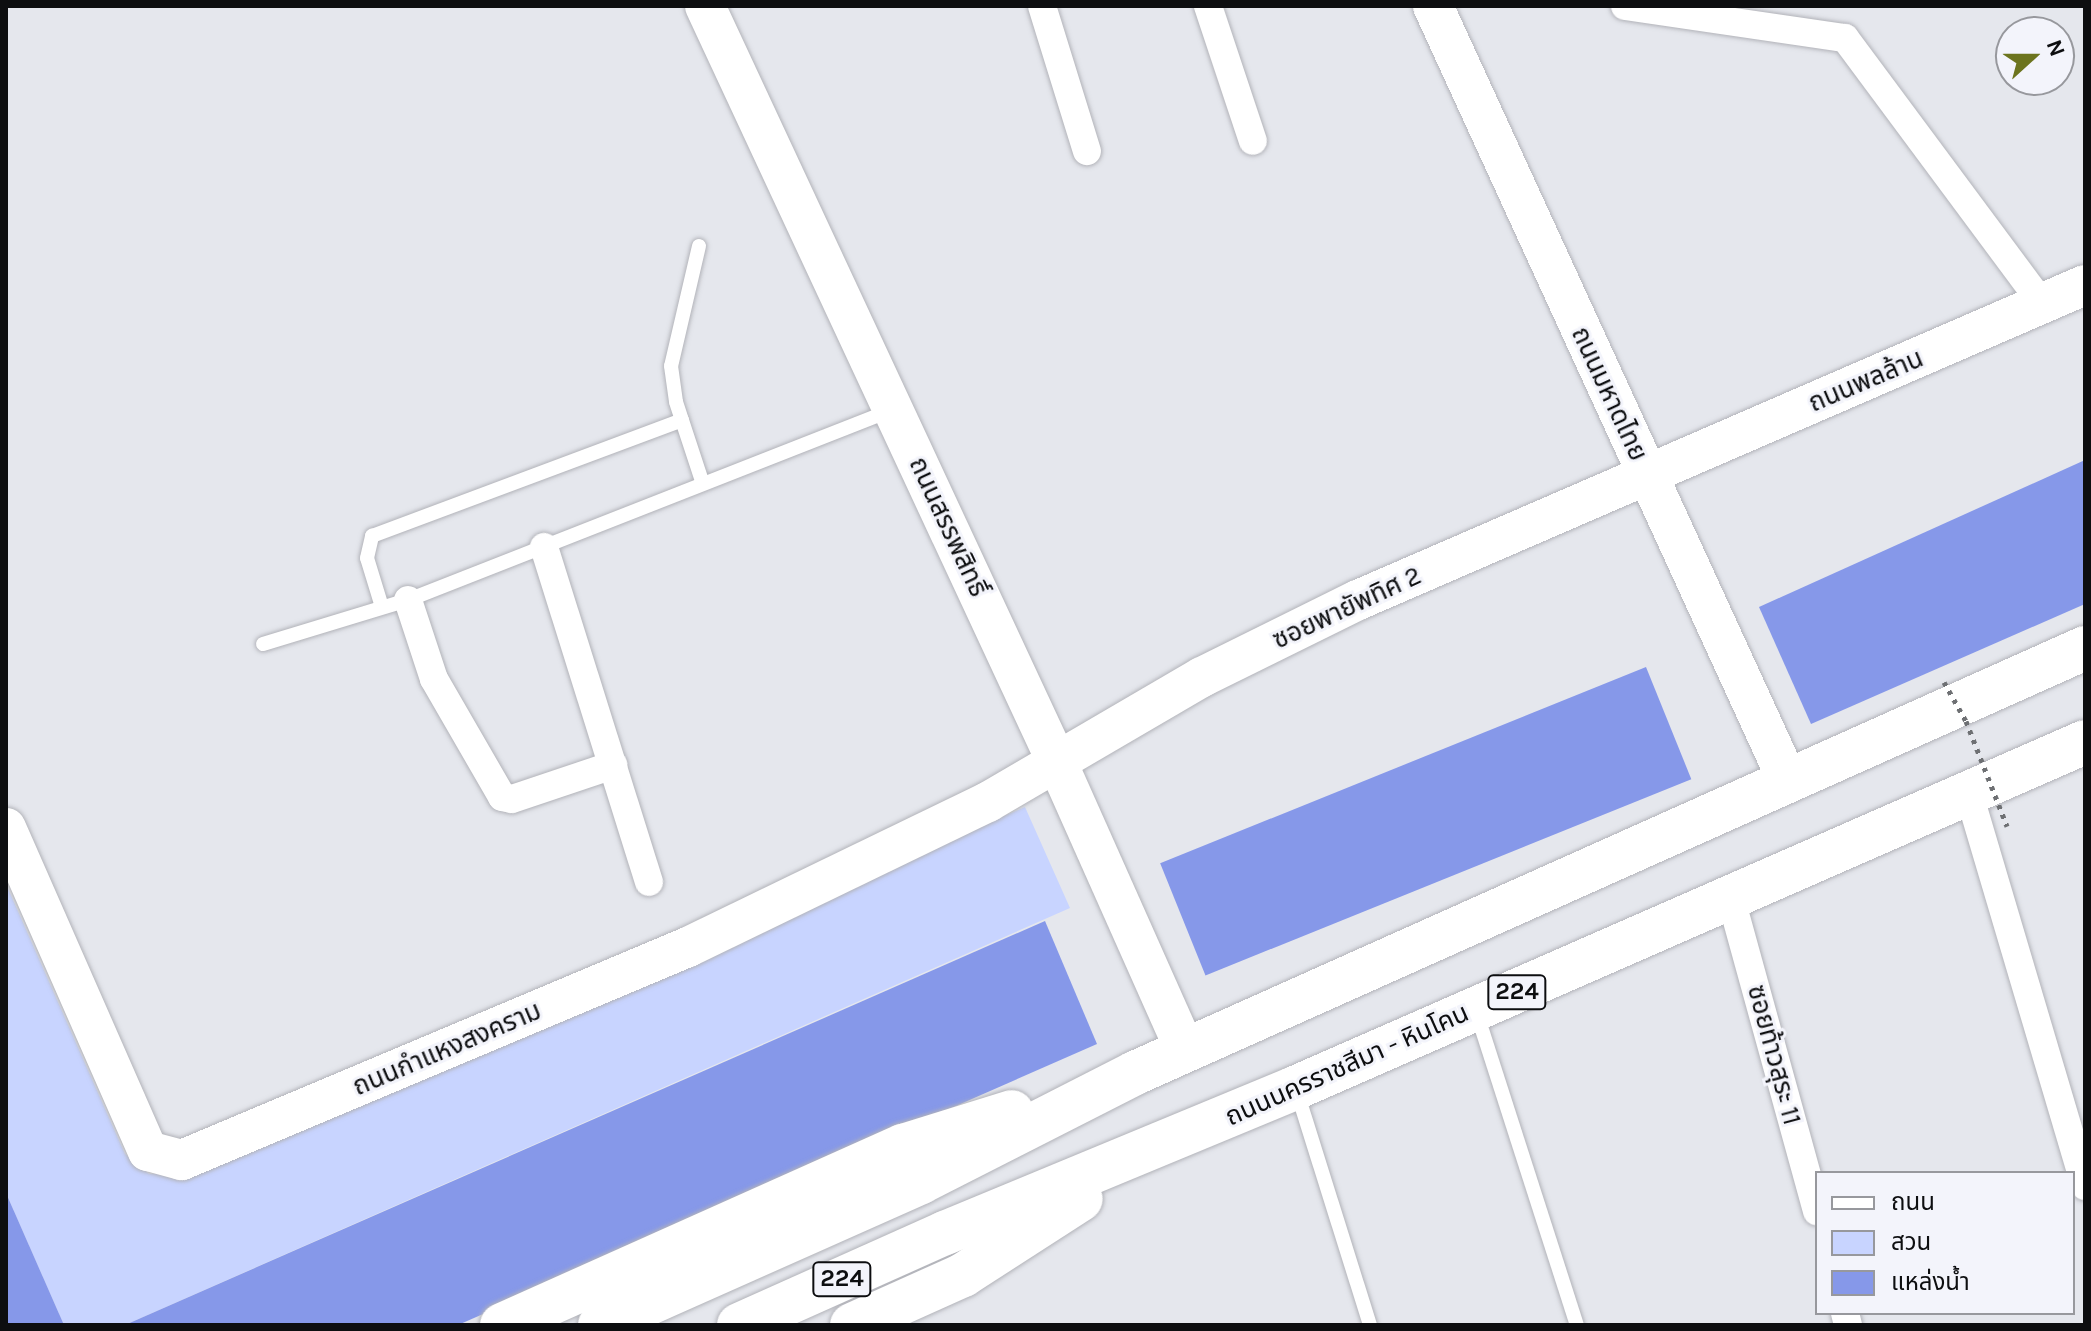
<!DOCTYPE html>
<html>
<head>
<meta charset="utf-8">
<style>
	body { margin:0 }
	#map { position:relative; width:2091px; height:1331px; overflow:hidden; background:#e5e7ed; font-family:Karla,"Noto Sans Thai",sans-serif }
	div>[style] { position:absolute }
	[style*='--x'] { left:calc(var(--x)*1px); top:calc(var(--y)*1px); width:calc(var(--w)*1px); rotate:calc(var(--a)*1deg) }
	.green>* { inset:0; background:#c8d4ff }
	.water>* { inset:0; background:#8698e9; transform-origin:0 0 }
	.roads { filter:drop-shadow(0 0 2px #b2b3b9) drop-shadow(0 0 2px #b2b3b9) }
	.lane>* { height:14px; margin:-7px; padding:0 7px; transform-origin:7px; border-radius:7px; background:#fff }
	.street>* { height:28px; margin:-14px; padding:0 14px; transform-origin:14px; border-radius:14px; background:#fff }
	.secondary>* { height:40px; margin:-20px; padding:0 20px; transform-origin:20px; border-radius:20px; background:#fff }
	.primary>* { height:44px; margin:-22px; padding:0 22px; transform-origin:22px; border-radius:22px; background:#fff }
	.path-bridge>* { height:5px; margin-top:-2.5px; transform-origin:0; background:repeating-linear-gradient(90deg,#6e7073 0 4px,transparent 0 10px) }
	span { translate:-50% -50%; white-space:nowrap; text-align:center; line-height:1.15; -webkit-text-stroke:6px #f3f4fb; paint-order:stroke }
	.shield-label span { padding:2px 6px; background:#f3f4fb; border:2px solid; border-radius:6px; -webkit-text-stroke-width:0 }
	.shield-label { font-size:24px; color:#0d0e10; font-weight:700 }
	.street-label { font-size:26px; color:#0d0e10 }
	.frame { position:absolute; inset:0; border:8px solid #0d0e10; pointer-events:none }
	.legend { position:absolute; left:1815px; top:1171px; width:260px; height:144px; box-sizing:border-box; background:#f3f4fb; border:2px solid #97989d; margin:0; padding:10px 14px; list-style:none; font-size:24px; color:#0d0e10 }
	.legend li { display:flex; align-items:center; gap:16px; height:40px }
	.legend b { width:40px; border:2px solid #97989d }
	.north { position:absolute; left:1995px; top:16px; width:80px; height:80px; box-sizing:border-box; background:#f3f4fb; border:2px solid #97989d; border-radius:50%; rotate:69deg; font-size:22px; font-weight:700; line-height:32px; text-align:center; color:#0d0e10 }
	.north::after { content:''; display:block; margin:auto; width:28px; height:36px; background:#6c741e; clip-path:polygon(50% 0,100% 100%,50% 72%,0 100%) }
</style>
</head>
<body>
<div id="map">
	<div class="green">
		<i style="clip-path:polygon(1025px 807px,1070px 908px,125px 1325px,64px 1325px,6px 1193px,6px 884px,125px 1154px,149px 1174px,184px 1173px)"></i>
	</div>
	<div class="water">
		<i style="clip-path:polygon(2085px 460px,2085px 604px,1811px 724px,1759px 607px)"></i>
		<i style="left:1646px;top:667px;width:121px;height:524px;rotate:68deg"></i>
		<i style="clip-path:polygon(1045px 921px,1097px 1044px,458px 1325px,125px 1325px)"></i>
		<i style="clip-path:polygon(6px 1193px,64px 1325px,6px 1325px)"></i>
	</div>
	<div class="roads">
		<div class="lane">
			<i style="--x:699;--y:246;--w:123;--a:103.1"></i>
			<i style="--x:671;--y:366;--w:36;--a:82"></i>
			<i style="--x:676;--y:402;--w:83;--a:71.8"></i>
			<i style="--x:382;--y:607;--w:51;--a:-107"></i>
			<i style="--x:367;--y:558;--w:23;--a:-77"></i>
			<i style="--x:372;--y:536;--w:331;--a:-20.5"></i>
			<i style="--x:263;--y:644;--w:152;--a:-16.9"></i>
			<i style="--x:408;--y:600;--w:517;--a:-21.45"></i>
			<i style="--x:1477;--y:1014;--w:327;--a:72.2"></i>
			<i style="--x:1297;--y:1092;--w:244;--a:72.6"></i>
		</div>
		<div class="street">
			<i style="--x:1042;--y:6;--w:152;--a:72.8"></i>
			<i style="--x:1208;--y:6;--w:142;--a:71.6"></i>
			<i style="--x:1625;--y:6;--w:222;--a:8.3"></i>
			<i style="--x:1845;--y:38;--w:332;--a:53.4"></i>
			<i style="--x:544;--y:547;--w:351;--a:72.6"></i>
			<i style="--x:408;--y:600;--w:83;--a:71.8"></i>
			<i style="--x:434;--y:679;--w:136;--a:60"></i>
			<i style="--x:502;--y:797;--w:10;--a:11"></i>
			<i style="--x:512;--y:799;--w:107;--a:-18.6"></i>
			<i style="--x:1969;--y:794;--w:409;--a:73.5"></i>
			<i style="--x:1731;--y:899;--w:324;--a:74.6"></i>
			<i style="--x:1845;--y:1313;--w:12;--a:76"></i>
		</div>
		<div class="secondary">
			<i style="--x:705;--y:6;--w:832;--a:65.04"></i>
			<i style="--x:1056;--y:760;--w:317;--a:66"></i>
			<i style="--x:1433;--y:6;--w:852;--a:65.39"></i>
			<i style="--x:6;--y:828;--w:353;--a:66.3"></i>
			<i style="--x:148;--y:1151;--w:35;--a:15"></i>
			<i style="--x:182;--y:1160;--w:549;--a:-22.83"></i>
			<i style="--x:688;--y:947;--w:333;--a:-25.8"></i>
			<i style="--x:988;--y:802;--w:248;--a:-30.3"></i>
			<i style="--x:1202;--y:677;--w:174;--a:-26.3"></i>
			<i style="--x:1358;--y:600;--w:792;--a:-23.43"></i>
		</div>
		<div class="primary">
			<i style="--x:502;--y:1325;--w:439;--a:-24.1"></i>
			<i style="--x:903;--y:1146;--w:114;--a:-17.3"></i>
			<i style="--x:600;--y:1325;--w:351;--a:-24"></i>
			<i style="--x:921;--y:1182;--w:240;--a:-27"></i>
			<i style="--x:1135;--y:1073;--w:1041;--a:-24.1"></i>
			<i style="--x:739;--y:1325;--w:226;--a:-24.1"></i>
			<i style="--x:945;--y:1233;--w:379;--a:-22.5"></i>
			<i style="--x:1295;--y:1088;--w:862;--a:-23.65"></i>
			<i style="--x:852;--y:1325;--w:122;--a:-24.2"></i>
			<i style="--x:963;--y:1275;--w:140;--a:-32.8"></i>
		</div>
	</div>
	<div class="path-bridge">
		<i style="--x:1944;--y:682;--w:45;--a:60.6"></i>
		<i style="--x:1966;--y:721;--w:113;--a:68.7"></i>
	</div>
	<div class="shield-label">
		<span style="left:1517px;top:992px">224</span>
		<span style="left:842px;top:1279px">224</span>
	</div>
	<div class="street-label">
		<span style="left:1866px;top:381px;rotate:-23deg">ถนนพลล้าน</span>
		<span style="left:1609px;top:394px;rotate:65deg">ถนนมหาดไทย</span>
		<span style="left:948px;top:527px;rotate:65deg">ถนนสรรพสิทธิ์</span>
		<span style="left:1347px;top:608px;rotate:-25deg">ซอยพายัพทิศ 2</span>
		<span style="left:447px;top:1049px;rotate:-23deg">ถนนกำแหงสงคราม</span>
		<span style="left:1774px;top:1055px;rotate:75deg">ซอยท้าวสุระ 11</span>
		<span style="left:1347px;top:1065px;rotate:-24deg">ถนนนครราชสีมา - หินโคน</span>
	</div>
	<div class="frame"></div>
	<ul class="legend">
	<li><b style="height:10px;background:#fff"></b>ถนน</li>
	<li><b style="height:22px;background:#c8d4ff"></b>สวน</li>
	<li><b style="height:22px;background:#8698e9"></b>แหล่งน้ำ</li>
	</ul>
	<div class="north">N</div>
</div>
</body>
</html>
